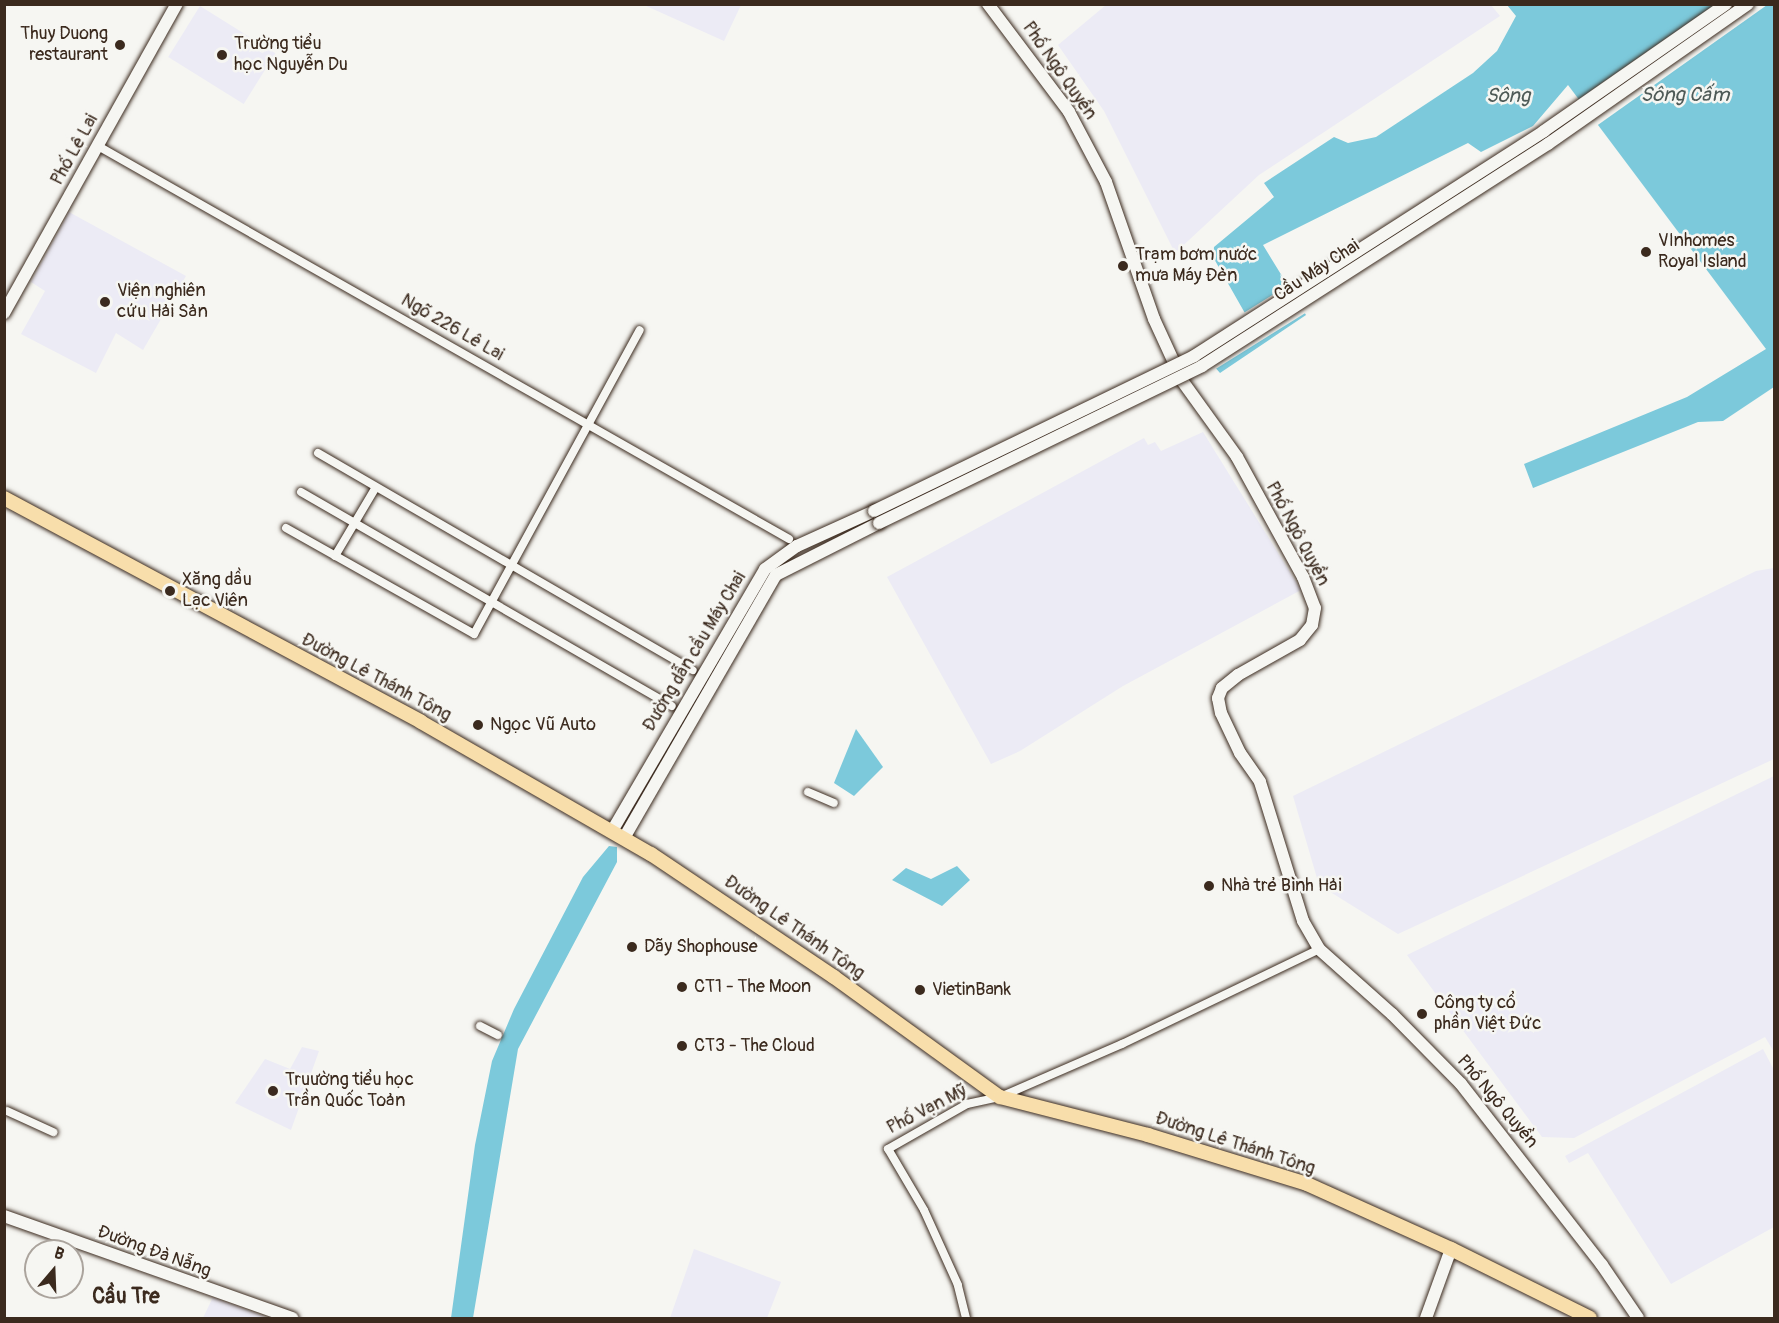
<!DOCTYPE html>
<html>
<head>
<meta charset="utf-8">
<style>
	body { margin:0 }
	#map { position:relative; width:1779px; height:1323px; overflow:hidden; background:#f6f6f2; font-family:Pangolin,sans-serif }
	div>[style] { position:absolute }
	[style*='--x'] { left:calc(var(--x)*1px); top:calc(var(--y)*1px); width:calc(var(--w)*1px); rotate:calc(var(--a)*1deg) }
	.built>* { inset:0; background:#ecebf5; transform-origin:0 0 }
	.water>* { inset:0; background:#7cc9db }
	.pier>* { inset:0; background:#f6f6f2 }
	.roads { filter:drop-shadow(0 0 2px #3b2a1e) drop-shadow(0 0 2px #3b2a1e) }
	.street>* { height:8px; margin:-4px; padding:0 4px; transform-origin:4px; border-radius:4px; background:#f6f6f2 }
	.secondary>* { height:12px; margin:-6px; padding:0 6px; transform-origin:6px; border-radius:6px; background:#f6f6f2 }
	.primary>* { height:14px; margin:-7px; padding:0 7px; transform-origin:7px; border-radius:7px; background:#f8deab }
	.bridges { filter:drop-shadow(0 0 2px #3b2a1e) drop-shadow(0 0 2px #3b2a1e) }
	.secondary-bridge>* { height:12px; margin:-6px; padding:0 6px; transform-origin:6px; border-radius:6px; background:#f6f6f2 }
	.dots>* { width:16px; height:16px; translate:-50% -50%; box-sizing:border-box; border:3px solid #f6f6f2; border-radius:50% }
	span { translate:-50% -50%; white-space:nowrap; text-align:center; line-height:1.15; -webkit-text-stroke:5px #f6f6f2; paint-order:stroke }
	.poi-label { font-size:18px; color:#3b2a1e }
	.right { translate:-100% -50%; text-align:right }
	.left { translate:0 -50%; text-align:left }
	.street-label { font-size:18px; color:#3b2a1e }
	.water-label { font-size:20px; color:#4e5a57; font-style:italic }
	.quarter-label { font-size:21px; color:#3b2a1e; font-weight:700 }
	.frame { position:absolute; inset:0; border:6px solid #3b2a1e; pointer-events:none }
	.north { position:absolute; left:24px; top:1239px; width:60px; height:60px; box-sizing:border-box; background:#f6f6f2; border:2px solid #aba49d; border-radius:50%; rotate:19deg; font-size:16px; font-weight:700; line-height:24px; text-align:center; color:#3b2a1e }
	.north::after { content:''; display:block; margin:auto; width:21px; height:27px; background:#3b2a1e; clip-path:polygon(50% 0,100% 100%,50% 72%,0 100%) }
</style>
</head>
<body>
<div id="map">
	<div class="built">
		<i style="clip-path:polygon(644px 5px,741px 5px,724px 41px)"></i>
		<i style="clip-path:polygon(1491px 5px,1500px 16px,1259px 175px,1175px 253px,1104px 111px,1058px 45px,1106px 5px)"></i>
		<i style="left:200px;top:6px;width:89px;height:60px;rotate:32deg"></i>
		<i style="clip-path:polygon(69px 212px,186px 276px,143px 350px,116px 333px,96px 373px,21px 334px,45px 291px,31px 282px)"></i>
		<i style="clip-path:polygon(1203px 432px,1301px 590px,1123px 686px,1020px 751px,991px 764px,887px 577px,1144px 438px,1148px 445px,1155px 442px,1161px 451px)"></i>
		<i style="clip-path:polygon(1774px 568px,1774px 759px,1398px 934px,1319px 885px,1293px 796px,1756px 571px)"></i>
		<i style="clip-path:polygon(1774px 776px,1774px 1052px,1765px 1037px,1574px 1138px,1542px 1137px,1407px 955px)"></i>
		<i style="clip-path:polygon(302px 1047px,319px 1051px,291px 1130px,235px 1103px,265px 1059px,290px 1069px)"></i>
		<i style="clip-path:polygon(1763px 1049px,1774px 1070px,1774px 1227px,1671px 1284px,1588px 1153px,1569px 1163px,1565px 1156px)"></i>
		<i style="clip-path:polygon(694px 1249px,781px 1282px,767px 1318px,670px 1318px)"></i>
		<i style="clip-path:polygon(213px 1297px,268px 1318px,203px 1318px)"></i>
	</div>
	<div class="water">
		<i style="clip-path:polygon(1507px 5px,1774px 5px,1774px 387px,1723px 421px,1698px 422px,1533px 488px,1524px 464px,1687px 397px,1766px 349px,1568px 85px,1533px 126px,1481px 152px,1468px 143px,1263px 245px,1306px 315px,1220px 373px,1205px 356px,1246px 315px,1213px 257px,1214px 247px,1274px 197px,1264px 183px,1334px 137px,1348px 143px,1376px 137px,1473px 73px,1497px 51px,1516px 16px)"></i>
		<i style="clip-path:polygon(856px 729px,883px 767px,854px 796px,834px 783px)"></i>
		<i style="clip-path:polygon(609px 846px,617px 847px,617px 862px,518px 1049px,473px 1318px,451px 1318px,475px 1145px,492px 1061px,514px 1009px,583px 877px)"></i>
		<i style="clip-path:polygon(957px 866px,970px 880px,942px 906px,892px 880px,906px 868px,931px 879px)"></i>
	</div>
	<div class="pier">
		<i style="clip-path:polygon(1714px 5px,1767px 5px,1595px 127px,1576px 101px)"></i>
		<i style="clip-path:polygon(1290px 284px,1307px 312px,1214px 370px,1202px 357px,1240px 326px,1242px 314px)"></i>
	</div>
	<div class="roads">
		<div class="street">
			<i style="--x:98;--y:146;--w:795;--a:29.63"></i>
			<i style="--x:318;--y:453;--w:433;--a:30.1"></i>
			<i style="--x:301;--y:492;--w:428;--a:30"></i>
			<i style="--x:286;--y:528;--w:216;--a:29.4"></i>
			<i style="--x:474;--y:634;--w:346;--a:-61.4"></i>
			<i style="--x:335;--y:556;--w:80;--a:-59.3"></i>
			<i style="--x:808;--y:792;--w:28;--a:23"></i>
			<i style="--x:480;--y:1026;--w:20;--a:27"></i>
			<i style="--x:7;--y:1111;--w:51;--a:24.5"></i>
			<i style="--x:966;--y:1318;--w:34;--a:-104"></i>
			<i style="--x:958;--y:1285;--w:82;--a:-114.4"></i>
			<i style="--x:924;--y:1210;--w:71;--a:-120.5"></i>
			<i style="--x:888;--y:1149;--w:91;--a:-29.7"></i>
			<i style="--x:967;--y:1104;--w:34;--a:-12"></i>
			<i style="--x:1000;--y:1097;--w:133;--a:-23.5"></i>
			<i style="--x:1122;--y:1044;--w:219;--a:-25.7"></i>
		</div>
		<div class="secondary">
			<i style="--x:988;--y:4;--w:135;--a:53.1"></i>
			<i style="--x:1069;--y:112;--w:79;--a:62.1"></i>
			<i style="--x:1106;--y:182;--w:145;--a:70.7"></i>
			<i style="--x:1154;--y:319;--w:69;--a:65.3"></i>
			<i style="--x:1183;--y:382;--w:92;--a:54.2"></i>
			<i style="--x:1237;--y:457;--w:137;--a:61.2"></i>
			<i style="--x:1303;--y:577;--w:33;--a:69"></i>
			<i style="--x:1315;--y:608;--w:17;--a:100"></i>
			<i style="--x:1312;--y:625;--w:19;--a:129"></i>
			<i style="--x:1300;--y:640;--w:71;--a:150.6"></i>
			<i style="--x:1238;--y:675;--w:21;--a:141"></i>
			<i style="--x:1222;--y:688;--w:11;--a:112"></i>
			<i style="--x:1218;--y:698;--w:15;--a:79"></i>
			<i style="--x:1221;--y:713;--w:44;--a:64.6"></i>
			<i style="--x:1240;--y:753;--w:35;--a:55"></i>
			<i style="--x:1260;--y:782;--w:145;--a:72.8"></i>
			<i style="--x:1303;--y:921;--w:32;--a:60"></i>
			<i style="--x:1319;--y:949;--w:98;--a:41.7"></i>
			<i style="--x:1392;--y:1014;--w:98;--a:45.4"></i>
			<i style="--x:1461;--y:1084;--w:229;--a:52.1"></i>
			<i style="--x:1602;--y:1265;--w:64;--a:55.8"></i>
			<i style="--x:4;--y:313;--w:354;--a:-60.8"></i>
			<i style="--x:612;--y:831;--w:303;--a:-59.7"></i>
			<i style="--x:765;--y:569;--w:39;--a:-36"></i>
			<i style="--x:797;--y:546;--w:85;--a:-24.4"></i>
			<i style="--x:624;--y:838;--w:304;--a:-60"></i>
			<i style="--x:776;--y:575;--w:115;--a:-26.8"></i>
			<i style="--x:4;--y:1216;--w:306;--a:19.5"></i>
			<i style="--x:1426;--y:1318;--w:73;--a:-70.1"></i>
		</div>
		<div class="primary">
			<i style="--x:4;--y:498;--w:473;--a:28.2"></i>
			<i style="--x:421;--y:722;--w:265;--a:29.9"></i>
			<i style="--x:651;--y:854;--w:220;--a:33.9"></i>
			<i style="--x:834;--y:977;--w:205;--a:35.9"></i>
			<i style="--x:1000;--y:1097;--w:153;--a:14.4"></i>
			<i style="--x:1148;--y:1135;--w:166;--a:17.1"></i>
			<i style="--x:1307;--y:1184;--w:158;--a:24.3"></i>
			<i style="--x:1451;--y:1249;--w:155;--a:26.4"></i>
		</div>
	</div>
	<div class="bridges">
		<div class="secondary-bridge">
			<i style="--x:874;--y:511;--w:356;--a:-25.8"></i>
			<i style="--x:1194;--y:356;--w:416;--a:-32.7"></i>
			<i style="--x:1544;--y:131;--w:222;--a:-34.9"></i>
			<i style="--x:879;--y:523;--w:359;--a:-25.9"></i>
			<i style="--x:1202;--y:366;--w:411;--a:-32.7"></i>
			<i style="--x:1548;--y:144;--w:244;--a:-35"></i>
		</div>
	</div>
	<div class="dots">
		<i style="left:120px;top:45px;background:#3b2a1e"></i>
		<i style="left:222px;top:55px;background:#3b2a1e"></i>
		<i style="left:1646px;top:252px;background:#3b2a1e"></i>
		<i style="left:1123px;top:266px;background:#3b2a1e"></i>
		<i style="left:105px;top:302px;background:#3b2a1e"></i>
		<i style="left:170px;top:591px;background:#3b2a1e"></i>
		<i style="left:478px;top:725px;background:#3b2a1e"></i>
		<i style="left:1209px;top:886px;background:#3b2a1e"></i>
		<i style="left:632px;top:947px;background:#3b2a1e"></i>
		<i style="left:682px;top:987px;background:#3b2a1e"></i>
		<i style="left:920px;top:990px;background:#3b2a1e"></i>
		<i style="left:1422px;top:1014px;background:#3b2a1e"></i>
		<i style="left:682px;top:1046px;background:#3b2a1e"></i>
		<i style="left:273px;top:1091px;background:#3b2a1e"></i>
	</div>
	<div class="poi-label">
		<span class="right" style="left:108px;top:45px">Thuy Duong<br>restaurant</span>
		<span class="left" style="left:234px;top:55px">Trường tiểu<br>học Nguyễn Du</span>
		<span class="left" style="left:1658px;top:252px">VInhomes<br>Royal Island</span>
		<span class="left" style="left:1135px;top:266px">Trạm bơm nước<br>mưa Máy Đèn</span>
		<span class="left" style="left:117px;top:302px">Viện nghiên<br>cứu Hải Sản</span>
		<span class="left" style="left:182px;top:591px">Xăng dầu<br>Lạc Viên</span>
		<span class="left" style="left:490px;top:725px">Ngọc Vũ Auto</span>
		<span class="left" style="left:1221px;top:886px">Nhà trẻ Bình Hải</span>
		<span class="left" style="left:644px;top:947px">Dãy Shophouse</span>
		<span class="left" style="left:694px;top:987px">CT1 - The Moon</span>
		<span class="left" style="left:932px;top:990px">VietinBank</span>
		<span class="left" style="left:1434px;top:1014px">Công ty cổ<br>phần Việt Đức</span>
		<span class="left" style="left:694px;top:1046px">CT3 - The Cloud</span>
		<span class="left" style="left:285px;top:1091px">Truường tiểu học<br>Trần Quốc Toản</span>
	</div>
	<div class="street-label">
		<span style="left:1059px;top:71px;rotate:55deg">Phố Ngô Quyền</span>
		<span style="left:75px;top:150px;rotate:-61deg">Phố Lê Lai</span>
		<span style="left:1317px;top:271px;rotate:-33deg">Cầu Máy Chai</span>
		<span style="left:452px;top:328px;rotate:30deg">Ngõ 226 Lê Lai</span>
		<span style="left:1297px;top:534px;rotate:62deg">Phố Ngô Quyền</span>
		<span style="left:695px;top:652px;rotate:-59deg">Đường dẫn cầu Máy Chai</span>
		<span style="left:376px;top:678px;rotate:28deg">Đường Lê Thánh Tông</span>
		<span style="left:794px;top:928px;rotate:35deg">Đường Lê Thánh Tông</span>
		<span style="left:1497px;top:1102px;rotate:50deg">Phố Ngô Quyền</span>
		<span style="left:927px;top:1110px;rotate:-27deg">Phố Vạn Mỹ</span>
		<span style="left:1235px;top:1144px;rotate:18deg">Đường Lê Thánh Tông</span>
		<span style="left:154px;top:1252px;rotate:20deg">Đường Đà Nẵng</span>
	</div>
	<div class="water-label">
		<span style="left:1685px;top:94px">Sông Cấm</span>
		<span style="left:1508px;top:95px">Sông</span>
	</div>
	<div class="quarter-label">
		<span style="left:126px;top:1297px">Cầu Tre</span>
	</div>
	<div class="frame"></div>
	<div class="north">B</div>
</div>
</body>
</html>
